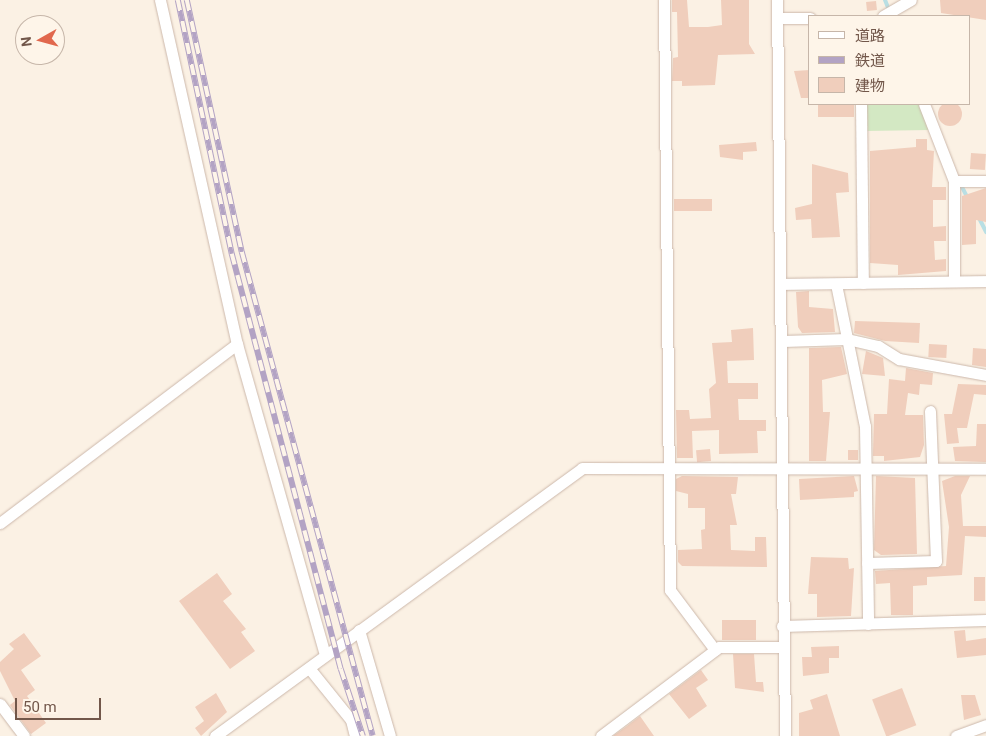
<!DOCTYPE html>
<html>
<head>
<meta charset="utf-8">
<style>
	body { margin:0 }
	#map { position:relative; width:986px; height:736px; overflow:hidden; background:#fbf1e4; font-family:Roboto,"Noto Sans JP",sans-serif }
	div>[style] { position:absolute }
	[style*='--x'] { left:calc(var(--x)*1px); top:calc(var(--y)*1px); width:calc(var(--w)*1px); rotate:calc(var(--a)*1deg) }
	.green>* { inset:0; background:#d3e8c3 }
	.stream>* { height:4px; margin:-2px; padding:0 2px; transform-origin:2px; border-radius:2px; background:#b9dfe4 }
	.building>* { inset:0; background:#f0cebc; transform-origin:0 0 }
	.round { border-radius:50% }
	.roads { filter:drop-shadow(0 0 1px #ccb8ab) drop-shadow(0 0 1px #ccb8ab) }
	.minor>* { height:11px; margin:-5.5px; padding:0 5.5px; transform-origin:5.5px; border-radius:5.5px; background:#fff }
	.rail>* { height:5.5px; margin-top:-2.75px; transform-origin:0; background:repeating-linear-gradient(90deg,#fef5e9 0 11px,#b3a3c4 0 22px); box-sizing:border-box; border-block:1px solid #b3a3c4 }
	span { translate:-50% -50%; white-space:nowrap; text-align:center; line-height:1.15; -webkit-text-stroke:4.5px #fef5e9; paint-order:stroke }
	.legend { position:absolute; left:808px; top:15px; width:162px; height:90px; box-sizing:border-box; background:#fef5e9; border:1px solid #c6b6a9; margin:0; padding:6px 9px; list-style:none; font-size:15px; color:#72574a }
	.legend li { display:flex; align-items:center; gap:10px; height:25px }
	.legend b { width:25px; border:1px solid #c6b6a9 }
	.north { position:absolute; left:15px; top:15px; width:50px; height:50px; box-sizing:border-box; background:#fef5e9; border:1px solid #c6b6a9; border-radius:50%; rotate:263deg; font-size:14px; font-weight:700; line-height:20px; text-align:center; color:#72574a }
	.north::after { content:''; display:block; margin:auto; width:18px; height:22px; background:#e1684d; clip-path:polygon(50% 0,100% 100%,50% 72%,0 100%) }
	.scale { position:absolute; left:15px; top:698px; width:86px; height:22px; box-sizing:border-box; border:2px solid #72574a; border-top:0; padding-left:6px; font-size:15px; line-height:18px; white-space:nowrap; color:#72574a; -webkit-text-stroke:4px #fef5e9; paint-order:stroke }
</style>
</head>
<body>
<div id="map">
	<div class="green">
		<i style="clip-path:polygon(865px 104px,920px 104px,930px 130px,865px 131px)"></i>
	</div>
	<div class="stream">
		<i style="--x:885;--y:0;--w:11;--a:68"></i>
		<i style="--x:960;--y:183;--w:18;--a:63"></i>
		<i style="--x:979;--y:218;--w:16;--a:63"></i>
	</div>
	<div class="building">
		<i style="clip-path:polygon(672px 0,687px 0,689px 27px,708px 27px,722px 25px,721px 0,749px 0,749px 44px,755px 54px,718px 55px,715px 85px,682px 86px,682px 81px,672px 81px,673px 58px,678px 57px,677px 12px,672px 12px)"></i>
		<i style="clip-path:polygon(940px 0,986px 0,986px 20px,941px 13px)"></i>
		<i style="left:876px;top:1px;width:9px;height:10px;rotate:84deg"></i>
		<i style="clip-path:polygon(810px 70px,810px 98px,801px 98px,794px 71px)"></i>
		<i class="round" style="left:938px;top:102px;width:24px;height:24px"></i>
		<i style="left:818px;top:104px;width:36px;height:13px"></i>
		<i style="clip-path:polygon(916px 139px,927px 139px,927px 150px,934px 151px,932px 187px,946px 187px,946px 200px,933px 200px,933px 227px,946px 226px,946px 241px,934px 241px,935px 260px,946px 259px,946px 271px,898px 275px,898px 265px,870px 263px,870px 151px,916px 147px)"></i>
		<i style="clip-path:polygon(756px 142px,757px 151px,743px 152px,743px 160px,720px 157px,719px 145px)"></i>
		<i style="left:971px;top:153px;width:15px;height:16px;rotate:4deg"></i>
		<i style="clip-path:polygon(812px 164px,848px 173px,849px 192px,836px 193px,840px 237px,812px 238px,811px 219px,796px 220px,795px 208px,812px 204px)"></i>
		<i style="clip-path:polygon(986px 188px,986px 222px,976px 220px,976px 244px,962px 245px,962px 196px)"></i>
		<i style="left:674px;top:199px;width:38px;height:12px"></i>
		<i style="clip-path:polygon(809px 291px,809px 307px,833px 309px,835px 332px,802px 333px,798px 327px,796px 292px)"></i>
		<i style="clip-path:polygon(855px 321px,920px 323px,919px 343px,885px 341px,854px 333px)"></i>
		<i style="clip-path:polygon(753px 328px,754px 360px,727px 361px,728px 383px,758px 383px,758px 399px,738px 399px,739px 420px,766px 420px,766px 431px,757px 431px,758px 453px,719px 454px,719px 430px,692px 431px,693px 458px,677px 458px,676px 410px,689px 410px,690px 419px,711px 418px,709px 389px,716px 383px,712px 343px,732px 342px,731px 330px)"></i>
		<i style="left:929px;top:344px;width:18px;height:13px;rotate:3deg"></i>
		<i style="clip-path:polygon(841px 347px,847px 374px,822px 380px,823px 412px,830px 412px,826px 461px,809px 461px,809px 348px)"></i>
		<i style="clip-path:polygon(973px 348px,986px 349px,986px 367px,972px 365px)"></i>
		<i style="clip-path:polygon(866px 351px,883px 358px,885px 376px,862px 374px)"></i>
		<i style="clip-path:polygon(906px 368px,933px 373px,932px 385px,920px 384px,919px 395px,908px 393px,905px 415px,923px 415px,924px 445px,920px 457px,884px 461px,884px 456px,873px 456px,874px 414px,887px 414px,889px 379px,905px 381px)"></i>
		<i style="clip-path:polygon(958px 384px,986px 385px,986px 395px,974px 394px,967px 428px,957px 428px,959px 443px,947px 444px,944px 414px,952px 414px)"></i>
		<i style="clip-path:polygon(977px 424px,986px 424px,986px 462px,955px 461px,953px 447px,976px 446px)"></i>
		<i style="left:710px;top:449px;width:12px;height:14px;rotate:85deg"></i>
		<i style="left:848px;top:450px;width:10px;height:10px"></i>
		<i style="clip-path:polygon(682px 476px,738px 477px,736px 494px,731px 494px,737px 525px,730px 525px,731px 550px,755px 551px,755px 537px,766px 537px,767px 567px,682px 566px,678px 562px,678px 550px,702px 549px,701px 530px,705px 529px,705px 508px,688px 508px,688px 494px,676px 491px,676px 479px)"></i>
		<i style="clip-path:polygon(854px 476px,858px 491px,854px 492px,854px 497px,800px 500px,799px 479px)"></i>
		<i style="clip-path:polygon(876px 476px,915px 478px,917px 554px,881px 555px,874px 550px)"></i>
		<i style="clip-path:polygon(955px 476px,970px 476px,961px 495px,963px 526px,986px 526px,986px 537px,965px 536px,962px 575px,927px 577px,927px 585px,913px 586px,913px 615px,891px 615px,890px 583px,876px 584px,875px 571px,946px 566px,949px 527px,942px 481px)"></i>
		<i style="clip-path:polygon(811px 557px,848px 558px,849px 569px,854px 568px,851px 616px,817px 617px,817px 594px,808px 594px)"></i>
		<i style="clip-path:polygon(217px 573px,232px 594px,223px 601px,246px 629px,241px 632px,255px 651px,230px 669px,179px 601px)"></i>
		<i style="left:974px;top:577px;width:11px;height:24px"></i>
		<i style="left:756px;top:620px;width:20px;height:34px;rotate:90deg"></i>
		<i style="clip-path:polygon(965px 630px,966px 641px,986px 638px,986px 655px,957px 658px,954px 631px)"></i>
		<i style="clip-path:polygon(24px 633px,41px 656px,21px 670px,35px 690px,27px 696px,46px 723px,31px 734px,10px 705px,15px 701px,0 671px,0 662px,14px 649px,9px 644px)"></i>
		<i style="clip-path:polygon(839px 646px,839px 658px,829px 658px,829px 673px,803px 676px,802px 657px,812px 657px,811px 647px)"></i>
		<i style="clip-path:polygon(733px 654px,754px 654px,756px 682px,763px 682px,764px 692px,735px 688px)"></i>
		<i style="clip-path:polygon(701px 670px,708px 680px,696px 688px,707px 706px,689px 719px,669px 694px)"></i>
		<i style="left:902px;top:688px;width:40px;height:32px;rotate:69deg"></i>
		<i style="clip-path:polygon(216px 693px,227px 712px,201px 736px,195px 728px,204px 721px,195px 707px)"></i>
		<i style="clip-path:polygon(827px 694px,840px 736px,799px 736px,799px 713px,813px 709px,810px 700px)"></i>
		<i style="clip-path:polygon(961px 695px,975px 695px,981px 715px,964px 720px)"></i>
		<i style="clip-path:polygon(640px 716px,654px 736px,613px 736px,627px 726px)"></i>
	</div>
	<div class="roads">
		<div class="minor">
			<i style="--x:160;--y:0;--w:353;--a:77.4"></i>
			<i style="--x:237;--y:344;--w:323;--a:74.2"></i>
			<i style="--x:664;--y:0;--w:590;--a:89.42"></i>
			<i style="--x:670;--y:590;--w:75;--a:53.1"></i>
			<i style="--x:777;--y:0;--w:736;--a:89.38"></i>
			<i style="--x:883;--y:16;--w:32;--a:-30"></i>
			<i style="--x:777;--y:18;--w:33;--a:0"></i>
			<i style="--x:861;--y:104;--w:179;--a:89.4"></i>
			<i style="--x:924;--y:104;--w:83;--a:68.7"></i>
			<i style="--x:954;--y:181;--w:100;--a:90"></i>
			<i style="--x:954;--y:181;--w:32;--a:0"></i>
			<i style="--x:782;--y:284;--w:204;--a:-0.8"></i>
			<i style="--x:836;--y:284;--w:145;--a:78.5"></i>
			<i style="--x:865;--y:426;--w:198;--a:89.1"></i>
			<i style="--x:783;--y:341;--w:64;--a:-1.8"></i>
			<i style="--x:847;--y:339;--w:32;--a:13"></i>
			<i style="--x:878;--y:346;--w:25;--a:32"></i>
			<i style="--x:899;--y:359;--w:88;--a:10.4"></i>
			<i style="--x:0;--y:523;--w:297;--a:-37.1"></i>
			<i style="--x:867;--y:563;--w:69;--a:-1.7"></i>
			<i style="--x:936;--y:561;--w:150;--a:-92.3"></i>
			<i style="--x:782;--y:626;--w:204;--a:-1.7"></i>
			<i style="--x:359;--y:630;--w:110;--a:73.7"></i>
			<i style="--x:309;--y:668;--w:67;--a:51.1"></i>
			<i style="--x:351;--y:720;--w:16;--a:76"></i>
			<i style="--x:0;--y:704;--w:40;--a:53"></i>
			<i style="--x:215;--y:736;--w:454;--a:-36.1"></i>
			<i style="--x:582;--y:468;--w:404;--a:0.1"></i>
			<i style="--x:601;--y:736;--w:148;--a:-37"></i>
			<i style="--x:719;--y:647;--w:63;--a:0"></i>
			<i style="--x:956;--y:736;--w:32;--a:-20"></i>
		</div>
	</div>
	<div class="rail">
		<i style="--x:178;--y:0;--w:260;--a:78"></i>
		<i style="--x:232;--y:254;--w:429;--a:75.3"></i>
		<i style="--x:341;--y:669;--w:71;--a:71.8"></i>
		<i style="--x:187;--y:0;--w:258;--a:77.7"></i>
		<i style="--x:242;--y:252;--w:501;--a:74.86"></i>
	</div>
	<ul class="legend">
	<li><b style="height:6px;background:#fff"></b>道路</li>
	<li><b style="height:6px;background:#b3a3c4"></b>鉄道</li>
	<li><b style="height:14px;background:#f0cebc"></b>建物</li>
	</ul>
	<div class="north">N</div>
	<div class="scale">50 m</div>
</div>
</body>
</html>
